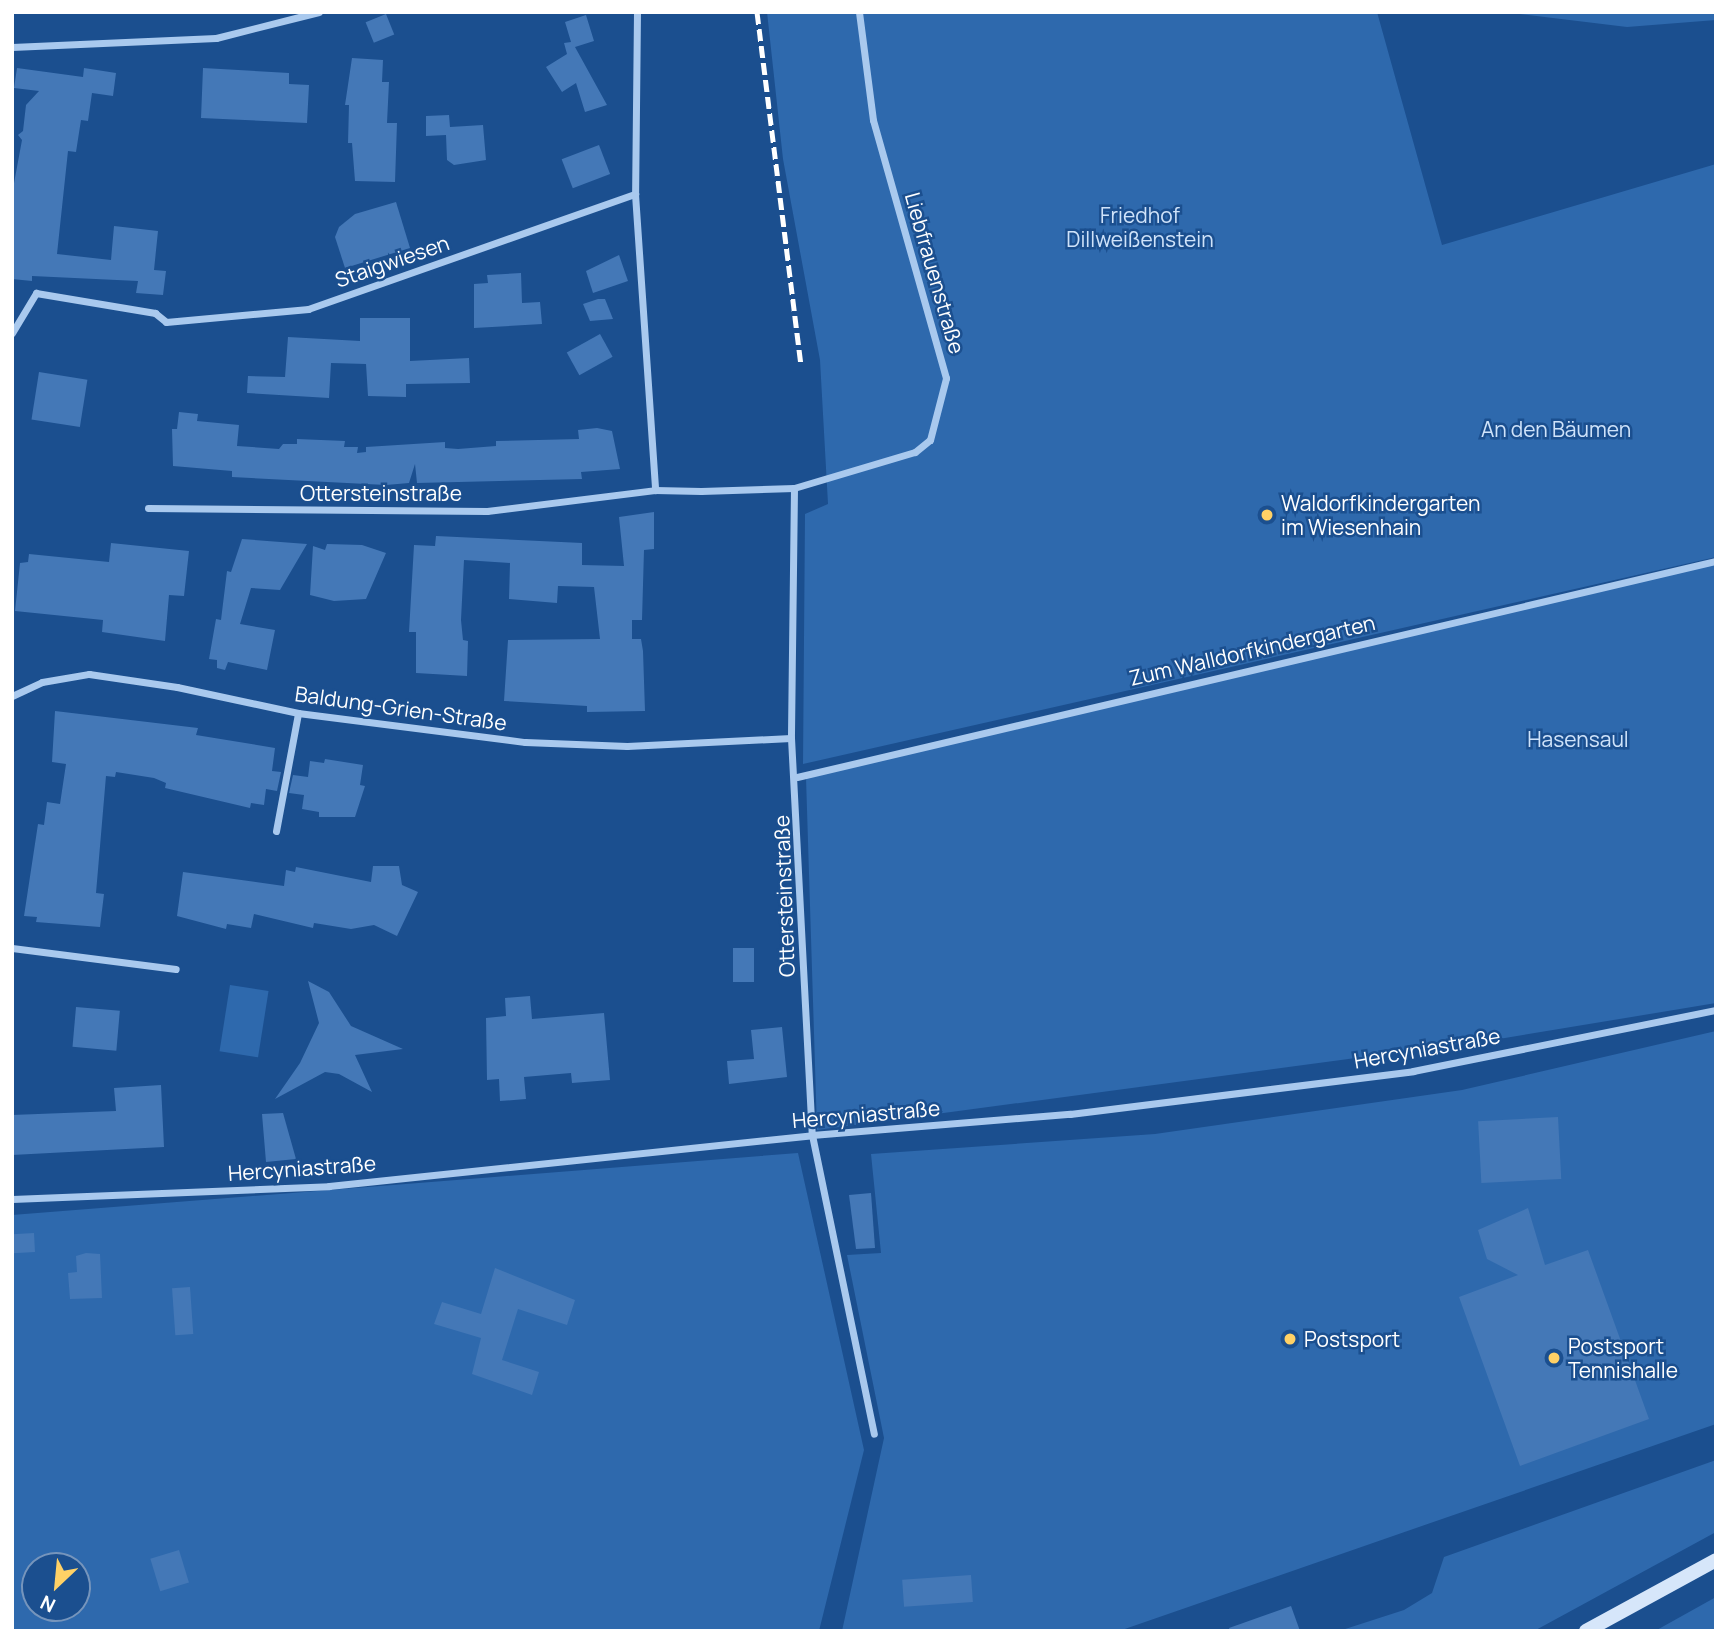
<!DOCTYPE html>
<html>
<head>
<meta charset="utf-8">
<style>
	body { margin:0 }
	#map { position:relative; width:1728px; height:1643px; overflow:hidden; background:#1b4f8f; font-family:Manrope,sans-serif }
	div>[style] { position:absolute }
	[style*='--x'] { left:calc(var(--x)*1px); top:calc(var(--y)*1px); width:calc(var(--w)*1px); rotate:calc(var(--a)*1deg) }
	.green>* { inset:0; background:#2e69ad; transform-origin:0 0 }
	.building>* { inset:0; background:#4478b7; transform-origin:0 0 }
	.minor>* { height:7px; margin:-3.5px; padding:0 3.5px; transform-origin:3.5px; border-radius:3.5px; background:#a9c9ee }
	.secondary>* { height:14px; margin:-7px; padding:0 7px; transform-origin:7px; border-radius:7px; background:#d6e6fa }
	.rail>* { height:5px; margin-top:-2.5px; transform-origin:0; background:repeating-linear-gradient(90deg,#fff 0 12px,transparent 0 17px) }
	.dots>* { width:19px; height:19px; translate:-50% -50%; box-sizing:border-box; border:4px solid #1b4f8f; border-radius:50% }
	span { translate:-50% -50%; white-space:nowrap; text-align:center; line-height:1.15; -webkit-text-stroke:5px #1b4f8f; paint-order:stroke }
	.park-label { font-size:21px; color:#cfe3fa }
	.street-label { font-size:21px; color:#fff }
	.poi-label { font-size:21px; color:#fff }
	.left { translate:0 -50%; text-align:left }
	.frame { position:absolute; inset:0; border:14px solid #fff; pointer-events:none }
	.north { position:absolute; left:21px; top:1552px; width:70px; height:70px; box-sizing:border-box; background:#1b4f8f; border:2px solid #7695bc; border-radius:50%; rotate:206deg; font-size:19px; font-weight:700; line-height:28px; text-align:center; color:#fff }
	.north::after { content:''; display:block; margin:auto; width:24px; height:32px; background:#ffd166; clip-path:polygon(50% 0,100% 100%,50% 72%,0 100%) }
</style>
</head>
<body>
<div id="map">
	<div class="green">
		<i style="clip-path:polygon(767px 12px,1377px 12px,1442px 245px,1716px 164px,1716px 557px,803px 764px,805px 514px,828px 504px,820px 360px,783px 159px)"></i>
		<i style="clip-path:polygon(1503px 12px,1716px 12px,1716px 20px,1627px 27px)"></i>
		<i style="clip-path:polygon(1716px 564px,1716px 1003px,1505px 1038px,817px 1130px,806px 778px)"></i>
		<i style="left:230px;top:985px;width:39px;height:67px;rotate:9deg"></i>
		<i style="clip-path:polygon(1716px 1031px,1716px 1424px,1119px 1631px,842px 1631px,884px 1438px,847px 1255px,881px 1253px,871px 1154px,1155px 1134px,1462px 1090px)"></i>
		<i style="clip-path:polygon(evenodd,798px 1153px,864px 1450px,819px 1631px,12px 1631px,12px 1215px,798px 1153px,35px 1566px,77px 1566px,77px 1608px,35px 1608px,35px 1566px)"></i>
		<i style="clip-path:polygon(1716px 1460px,1716px 1532px,1534px 1631px,1339px 1631px,1404px 1610px,1432px 1593px,1444px 1557px)"></i>
		<i style="clip-path:polygon(1716px 1597px,1716px 1631px,1655px 1631px)"></i>
	</div>
	<div class="building">
		<i style="left:386px;top:14px;width:22px;height:22px;rotate:68deg"></i>
		<i style="clip-path:polygon(586px 15px,594px 41px,575px 47px,607px 105px,585px 112px,576px 83px,562px 92px,546px 67px,567px 54px,564px 43px,571px 42px,565px 22px)"></i>
		<i style="clip-path:polygon(352px 58px,383px 60px,382px 82px,389px 82px,387px 123px,397px 123px,395px 182px,355px 181px,352px 143px,348px 143px,349px 105px,345px 105px)"></i>
		<i style="clip-path:polygon(17px 68px,83px 77px,84px 68px,116px 73px,113px 96px,92px 93px,88px 121px,81px 120px,76px 152px,68px 151px,57px 254px,111px 260px,114px 226px,158px 231px,154px 270px,166px 271px,163px 295px,136px 293px,138px 281px,32px 276px,32px 281px,12px 279px,12px 194px,22px 140px,18px 135px,23px 131px,26px 105px,39px 91px,14px 88px)"></i>
		<i style="clip-path:polygon(203px 68px,289px 73px,289px 84px,309px 85px,307px 123px,201px 118px)"></i>
		<i style="clip-path:polygon(449px 115px,450px 127px,483px 125px,486px 160px,454px 165px,447px 160px,446px 135px,426px 136px,426px 116px)"></i>
		<i style="left:599px;top:145px;width:31px;height:40px;rotate:69deg"></i>
		<i style="clip-path:polygon(396px 202px,410px 248px,345px 268px,335px 237px,339px 227px,355px 214px)"></i>
		<i style="clip-path:polygon(619px 255px,628px 281px,593px 293px,586px 271px)"></i>
		<i style="clip-path:polygon(521px 273px,522px 303px,540px 302px,542px 324px,474px 328px,474px 284px,488px 283px,487px 275px)"></i>
		<i style="clip-path:polygon(598px 299px,605px 299px,613px 319px,590px 321px,583px 304px)"></i>
		<i style="clip-path:polygon(360px 318px,410px 318px,410px 361px,469px 358px,470px 383px,406px 384px,406px 397px,368px 396px,366px 364px,331px 363px,329px 398px,247px 393px,248px 376px,285px 377px,288px 337px,360px 341px)"></i>
		<i style="left:600px;top:334px;width:26px;height:38px;rotate:61deg"></i>
		<i style="left:39px;top:372px;width:49px;height:48px;rotate:9deg"></i>
		<i style="clip-path:polygon(179px 412px,198px 414px,197px 421px,239px 425px,237px 446px,279px 449px,283px 444px,297px 444px,297px 439px,345px 441px,344px 447px,358px 447px,357px 453px,366px 452px,366px 447px,445px 442px,445px 448px,458px 449px,496px 446px,496px 441px,579px 439px,578px 430px,597px 428px,612px 431px,620px 469px,581px 472px,582px 479px,417px 483px,415px 464px,409px 483px,386px 485px,232px 477px,232px 471px,173px 466px,172px 429px,177px 429px)"></i>
		<i style="clip-path:polygon(654px 512px,654px 549px,644px 550px,642px 620px,632px 620px,632px 639px,641px 639px,643px 651px,645px 711px,587px 712px,587px 706px,504px 701px,508px 640px,600px 639px,594px 587px,558px 586px,557px 603px,509px 599px,510px 563px,464px 560px,461px 620px,463px 640px,468px 641px,467px 676px,416px 673px,416px 632px,409px 632px,414px 545px,435px 546px,436px 536px,582px 543px,582px 565px,624px 566px,619px 517px)"></i>
		<i style="clip-path:polygon(242px 539px,307px 544px,280px 590px,251px 588px,240px 624px,275px 630px,267px 670px,228px 662px,225px 670px,217px 668px,217px 660px,209px 659px,216px 619px,221px 620px,227px 571px,231px 572px)"></i>
		<i style="clip-path:polygon(111px 543px,189px 551px,184px 596px,169px 595px,165px 641px,102px 632px,103px 620px,15px 611px,20px 563px,28px 562px,29px 554px,109px 562px)"></i>
		<i style="clip-path:polygon(327px 544px,362px 545px,386px 553px,366px 599px,334px 601px,310px 595px,313px 546px,325px 550px)"></i>
		<i style="clip-path:polygon(55px 711px,198px 728px,196px 735px,275px 748px,272px 771px,281px 772px,277px 791px,266px 789px,264px 805px,251px 803px,250px 808px,165px 788px,166px 783px,154px 778px,116px 772px,115px 777px,106px 776px,96px 893px,104px 894px,100px 927px,36px 922px,37px 917px,24px 916px,38px 824px,44px 825px,47px 802px,60px 804px,66px 764px,52px 762px)"></i>
		<i style="clip-path:polygon(325px 759px,363px 765px,360px 785px,365px 786px,355px 817px,319px 817px,319px 812px,302px 809px,304px 795px,289px 793px,293px 775px,308px 777px,310px 761px,324px 763px)"></i>
		<i style="clip-path:polygon(373px 866px,399px 866px,402px 885px,418px 892px,397px 936px,374px 925px,351px 929px,314px 923px,313px 928px,254px 914px,251px 928px,227px 924px,226px 929px,177px 916px,183px 872px,284px 886px,286px 870px,295px 872px,296px 867px,371px 882px)"></i>
		<i style="left:733px;top:948px;width:21px;height:34px"></i>
		<i style="clip-path:polygon(308px 981px,329px 992px,351px 1026px,403px 1049px,355px 1055px,372px 1092px,339px 1074px,325px 1072px,275px 1099px,300px 1063px,319px 1023px)"></i>
		<i style="clip-path:polygon(530px 996px,532px 1019px,604px 1013px,610px 1080px,572px 1083px,571px 1073px,524px 1077px,526px 1099px,500px 1101px,499px 1079px,487px 1080px,486px 1018px,506px 1016px,505px 998px)"></i>
		<i style="left:76px;top:1007px;width:44px;height:40px;rotate:5deg"></i>
		<i style="clip-path:polygon(782px 1027px,787px 1077px,729px 1084px,727px 1061px,754px 1059px,751px 1030px)"></i>
		<i style="clip-path:polygon(161px 1085px,164px 1147px,12px 1155px,12px 1115px,116px 1111px,114px 1088px)"></i>
		<i style="clip-path:polygon(283px 1113px,296px 1159px,266px 1162px,262px 1114px)"></i>
		<i style="left:1558px;top:1117px;width:62px;height:80px;rotate:87deg"></i>
		<i style="clip-path:polygon(871px 1193px,875px 1248px,856px 1249px,849px 1195px)"></i>
		<i style="clip-path:polygon(1528px 1208px,1545px 1265px,1588px 1250px,1649px 1419px,1520px 1466px,1459px 1297px,1518px 1275px,1487px 1259px,1478px 1230px)"></i>
		<i style="left:34px;top:1233px;width:19px;height:22px;rotate:87deg"></i>
		<i style="clip-path:polygon(86px 1253px,100px 1254px,102px 1298px,70px 1299px,68px 1273px,77px 1272px,76px 1256px)"></i>
		<i style="clip-path:polygon(495px 1268px,575px 1300px,567px 1325px,518px 1309px,502px 1360px,539px 1372px,532px 1395px,472px 1374px,481px 1338px,434px 1324px,442px 1302px,481px 1314px)"></i>
		<i style="left:190px;top:1287px;width:47px;height:18px;rotate:86deg"></i>
		<i style="left:179px;top:1550px;width:34px;height:30px;rotate:73deg"></i>
		<i style="left:971px;top:1575px;width:27px;height:69px;rotate:86deg"></i>
		<i style="clip-path:polygon(1291px 1606px,1300px 1631px,1230px 1631px,1229px 1628px)"></i>
	</div>
	<div class="minor">
		<i style="--x:637;--y:12;--w:182;--a:90.6"></i>
		<i style="--x:635;--y:194;--w:297;--a:86.1"></i>
		<i style="--x:655;--y:490;--w:46;--a:1.2"></i>
		<i style="--x:701;--y:491;--w:93;--a:-1.8"></i>
		<i style="--x:794;--y:488;--w:126;--a:-16.6"></i>
		<i style="--x:915;--y:452;--w:19;--a:-39"></i>
		<i style="--x:930;--y:440;--w:64;--a:-75.5"></i>
		<i style="--x:946;--y:378;--w:268;--a:-105.8"></i>
		<i style="--x:873;--y:120;--w:109;--a:-97.4"></i>
		<i style="--x:12;--y:47;--w:204;--a:-2.5"></i>
		<i style="--x:216;--y:38;--w:106;--a:-14.2"></i>
		<i style="--x:12;--y:333;--w:47;--a:-59"></i>
		<i style="--x:36;--y:293;--w:121;--a:9.5"></i>
		<i style="--x:155;--y:313;--w:14;--a:39"></i>
		<i style="--x:166;--y:322;--w:143;--a:-5.2"></i>
		<i style="--x:308;--y:309;--w:347;--a:-19.4"></i>
		<i style="--x:794;--y:488;--w:250;--a:90.7"></i>
		<i style="--x:791;--y:738;--w:398;--a:87"></i>
		<i style="--x:812;--y:1135;--w:305;--a:78.3"></i>
		<i style="--x:148;--y:508;--w:339;--a:0.5"></i>
		<i style="--x:487;--y:511;--w:169;--a:-7.1"></i>
		<i style="--x:12;--y:696;--w:33;--a:-25"></i>
		<i style="--x:42;--y:682;--w:48;--a:-9.7"></i>
		<i style="--x:89;--y:674;--w:89;--a:8.4"></i>
		<i style="--x:177;--y:687;--w:124;--a:12.1"></i>
		<i style="--x:298;--y:713;--w:229;--a:7.3"></i>
		<i style="--x:525;--y:742;--w:102;--a:2.2"></i>
		<i style="--x:627;--y:746;--w:164;--a:-2.8"></i>
		<i style="--x:797;--y:777;--w:944;--a:-13.23"></i>
		<i style="--x:276;--y:831;--w:120;--a:-79.4"></i>
		<i style="--x:12;--y:948;--w:165;--a:7.3"></i>
		<i style="--x:12;--y:1199;--w:317;--a:-2.3"></i>
		<i style="--x:329;--y:1186;--w:486;--a:-6"></i>
		<i style="--x:812;--y:1135;--w:259;--a:-4.7"></i>
		<i style="--x:1070;--y:1114;--w:346;--a:-7.1"></i>
		<i style="--x:1413;--y:1071;--w:309;--a:-11.4"></i>
	</div>
	<div class="secondary">
		<i style="--x:1586;--y:1631;--w:148;--a:-28.6"></i>
	</div>
	<div class="rail">
		<i style="--x:757;--y:12;--w:356;--a:82.9"></i>
	</div>
	<div class="dots">
		<i style="left:1267px;top:515px;background:#ffd166"></i>
		<i style="left:1290px;top:1339px;background:#ffd166"></i>
		<i style="left:1554px;top:1358px;background:#ffd166"></i>
	</div>
	<div class="park-label">
		<span style="left:1140px;top:227px">Friedhof<br>Dillweißenstein</span>
		<span style="left:1556px;top:429px">An den Bäumen</span>
		<span style="left:1578px;top:739px">Hasensaul</span>
	</div>
	<div class="street-label">
		<span style="left:392px;top:261px;rotate:-19deg">Staigwiesen</span>
		<span style="left:935px;top:273px;rotate:74deg">Liebfrauenstraße</span>
		<span style="left:381px;top:493px">Ottersteinstraße</span>
		<span style="left:1252px;top:650px;rotate:-13deg">Zum Walldorfkindergarten</span>
		<span style="left:401px;top:708px;rotate:8deg">Baldung-Grien-Straße</span>
		<span style="left:784px;top:896px;rotate:-92deg">Ottersteinstraße</span>
		<span style="left:1427px;top:1048px;rotate:-10deg">Hercyniastraße</span>
		<span style="left:866px;top:1114px;rotate:-5deg">Hercyniastraße</span>
		<span style="left:302px;top:1168px;rotate:-4deg">Hercyniastraße</span>
	</div>
	<div class="poi-label">
		<span class="left" style="left:1281px;top:515px">Waldorfkindergarten<br>im Wiesenhain</span>
		<span class="left" style="left:1304px;top:1339px">Postsport</span>
		<span class="left" style="left:1568px;top:1358px">Postsport<br>Tennishalle</span>
	</div>
	<div class="frame"></div>
	<div class="north">N</div>
</div>
</body>
</html>
